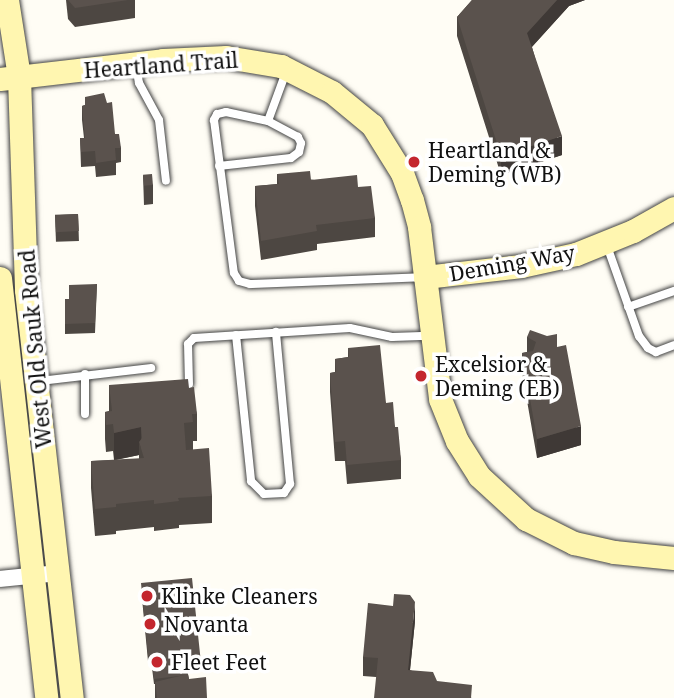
<!DOCTYPE html>
<html>
<head>
<meta charset="utf-8">
<style>
	body { margin:0 }
	#map { position:relative; width:674px; height:698px; overflow:hidden; background:#fffdf5; font-family:"Noto Serif",serif }
	div>[style] { position:absolute }
	[style*='--x'] { left:calc(var(--x)*1px); top:calc(var(--y)*1px); width:calc(var(--w)*1px); rotate:calc(var(--a)*1deg) }
	.roads { filter:drop-shadow(0 0 2px #444) drop-shadow(0 0 2px #444) }
	.lane>* { height:8px; margin:-4px; padding:0 4px; transform-origin:4px; border-radius:4px; background:#fff }
	.street>* { height:16px; margin:-8px; padding:0 8px; transform-origin:8px; border-radius:8px; background:#fff }
	.secondary>* { height:23px; margin:-11.5px; padding:0 11.5px; transform-origin:11.5px; border-radius:11.5px; background:#fff6b0 }
	.wall>* { inset:0; background:#4d4742; transform-origin:0 0 }
	.shaded-wall>* { inset:0; background:#3f3936 }
	.building>* { inset:0; background:#5a524d; transform-origin:0 0 }
	.dots>* { width:19px; height:19px; translate:-50% -50%; box-sizing:border-box; border:4px solid #fff; border-radius:50% }
	span { translate:-50% -50%; white-space:nowrap; text-align:center; line-height:1.15; -webkit-text-stroke:7px #fff; paint-order:stroke }
	.street-label { font-size:21px; color:#111 }
	.poi-label { font-size:21px; color:#111 }
	.left { translate:0 -50%; text-align:left }
</style>
</head>
<body>
<div id="map">
	<div class="roads">
		<div class="lane">
			<i style="--x:136;--y:66;--w:17;--a:80"></i>
			<i style="--x:139;--y:83;--w:42;--a:61.6"></i>
			<i style="--x:159;--y:120;--w:61;--a:83.5"></i>
			<i style="--x:286;--y:72;--w:52;--a:110.2"></i>
			<i style="--x:268;--y:121;--w:43;--a:-167.9"></i>
			<i style="--x:226;--y:112;--w:9;--a:167"></i>
			<i style="--x:217;--y:114;--w:7;--a:117"></i>
			<i style="--x:214;--y:120;--w:154;--a:82.6"></i>
			<i style="--x:234;--y:273;--w:9;--a:58"></i>
			<i style="--x:239;--y:281;--w:11;--a:15"></i>
			<i style="--x:250;--y:284;--w:173;--a:-2.3"></i>
			<i style="--x:219;--y:166;--w:72;--a:-6.3"></i>
			<i style="--x:291;--y:158;--w:10;--a:-37"></i>
			<i style="--x:299;--y:152;--w:9;--a:-77"></i>
			<i style="--x:301;--y:143;--w:7;--a:-117"></i>
			<i style="--x:298;--y:137;--w:34;--a:-152"></i>
			<i style="--x:606;--y:243;--w:99;--a:70.5"></i>
			<i style="--x:639;--y:336;--w:15;--a:53"></i>
			<i style="--x:648;--y:348;--w:9;--a:27"></i>
			<i style="--x:656;--y:352;--w:19;--a:-21"></i>
			<i style="--x:628;--y:307;--w:49;--a:-19.2"></i>
			<i style="--x:236;--y:335;--w:147;--a:84.1"></i>
			<i style="--x:251;--y:481;--w:18;--a:45"></i>
			<i style="--x:264;--y:494;--w:20;--a:-3"></i>
			<i style="--x:284;--y:493;--w:11;--a:-56"></i>
			<i style="--x:290;--y:484;--w:153;--a:-95.3"></i>
			<i style="--x:85;--y:374;--w:40;--a:90"></i>
			<i style="--x:40;--y:381;--w:112;--a:-6.7"></i>
			<i style="--x:189;--y:384;--w:40;--a:-91.4"></i>
			<i style="--x:188;--y:344;--w:8;--a:-45"></i>
			<i style="--x:194;--y:338;--w:156;--a:-3.7"></i>
			<i style="--x:350;--y:328;--w:43;--a:12.1"></i>
			<i style="--x:392;--y:337;--w:37;--a:-2"></i>
		</div>
		<div class="street">
			<i style="--x:0;--y:579;--w:58;--a:-5.9"></i>
		</div>
		<div class="secondary">
			<i style="--x:7;--y:0;--w:78;--a:81.1"></i>
			<i style="--x:19;--y:77;--w:213;--a:88.1"></i>
			<i style="--x:26;--y:290;--w:411;--a:83.6"></i>
			<i style="--x:0;--y:79;--w:164;--a:-6.6"></i>
			<i style="--x:163;--y:60;--w:63;--a:-2.7"></i>
			<i style="--x:226;--y:57;--w:56;--a:9.3"></i>
			<i style="--x:281;--y:66;--w:57;--a:27"></i>
			<i style="--x:332;--y:92;--w:52;--a:39.5"></i>
			<i style="--x:372;--y:125;--w:57;--a:58"></i>
			<i style="--x:402;--y:173;--w:29;--a:70"></i>
			<i style="--x:412;--y:200;--w:28;--a:75"></i>
			<i style="--x:419;--y:227;--w:173;--a:83"></i>
			<i style="--x:440;--y:399;--w:45;--a:68"></i>
			<i style="--x:457;--y:441;--w:41;--a:57.8"></i>
			<i style="--x:479;--y:476;--w:64;--a:42.5"></i>
			<i style="--x:526;--y:519;--w:54;--a:26.6"></i>
			<i style="--x:574;--y:543;--w:41;--a:12.7"></i>
			<i style="--x:614;--y:552;--w:60;--a:5.7"></i>
			<i style="--x:425;--y:277;--w:97;--a:-6.5"></i>
			<i style="--x:521;--y:266;--w:56;--a:-12.3"></i>
			<i style="--x:576;--y:254;--w:61;--a:-22"></i>
			<i style="--x:633;--y:231;--w:47;--a:-29.3"></i>
			<i style="--x:0;--y:278;--w:423;--a:83.7"></i>
		</div>
	</div>
	<div class="wall">
		<i style="clip-path:polygon(66px 0,135px 0,135px 18px,75px 27px,68px 19px)"></i>
		<i style="clip-path:polygon(472px 0,585px 0,569px 6px,532px 47px,562px 155px,501px 175px,457px 36px,457px 17px)"></i>
		<i style="clip-path:polygon(85px 97px,115px 134px,121px 148px,121px 162px,116px 163px,116px 175px,96px 177px,95px 166px,81px 167px,80px 138px,84px 138px,82px 120px,82px 106px,85px 105px)"></i>
		<i style="clip-path:polygon(277px 174px,358px 187px,375px 218px,375px 237px,317px 244px,317px 250px,261px 260px,255px 206px,255px 186px,277px 184px)"></i>
		<i style="clip-path:polygon(143px 175px,153px 185px,153px 204px,144px 205px)"></i>
		<i style="left:78px;top:214px;width:27px;height:23px;rotate:88deg"></i>
		<i style="clip-path:polygon(97px 284px,95px 333px,65px 334px,65px 299px,69px 299px)"></i>
		<i style="clip-path:polygon(547px 336px,557px 347px,581px 445px,537px 458px,522px 372px,522px 353px,527px 352px,527px 337px)"></i>
		<i style="clip-path:polygon(348px 348px,386px 403px,395px 427px,401px 460px,401px 479px,347px 484px,345px 461px,335px 461px,330px 392px,330px 373px,335px 372px,335px 359px,348px 357px)"></i>
		<i style="clip-path:polygon(evenodd,109px 385px,189px 388px,197px 414px,197px 441px,193px 441px,193px 450px,212px 496px,212px 523px,179px 525px,179px 528px,154px 531px,154px 527px,116px 531px,116px 534px,95px 536px,91px 488px,91px 461px,114px 460px,113px 451px,106px 452px,105px 439px,105px 412px,109px 411px,109px 385px,139px 455px,139px 459px,116px 460px,139px 455px)"></i>
		<i style="clip-path:polygon(141px 588px,201px 663px,201px 668px,187px 670px,189px 679px,207px 698px,155px 698px,155px 684px,154px 684px,151px 660px,148px 661px)"></i>
		<i style="clip-path:polygon(415px 621px,410px 670px,472px 698px,376px 677px,363px 676px,363px 657px)"></i>
	</div>
	<div class="shaded-wall">
		<i style="clip-path:polygon(557px 0,585px 0,569px 6px,527px 52px,527px 33px)"></i>
		<i style="clip-path:polygon(562px 136px,562px 155px,501px 175px,501px 156px)"></i>
		<i style="clip-path:polygon(581px 426px,581px 445px,537px 458px,537px 439px)"></i>
		<i style="clip-path:polygon(141px 427px,141px 448px,139px 442px,139px 455px,114px 460px,114px 433px)"></i>
		<i style="clip-path:polygon(415px 602px,415px 621px,408px 689px,408px 670px)"></i>
	</div>
	<div class="building">
		<i style="clip-path:polygon(68px 0,128px 0,75px 8px)"></i>
		<i style="clip-path:polygon(472px 0,557px 0,527px 33px,562px 136px,501px 156px,457px 17px)"></i>
		<i style="clip-path:polygon(104px 93px,107px 103px,112px 102px,115px 134px,119px 134px,121px 148px,115px 148px,116px 160px,96px 163px,95px 151px,81px 152px,80px 138px,85px 138px,82px 106px,85px 105px,85px 97px)"></i>
		<i style="clip-path:polygon(310px 171px,311px 180px,357px 175px,358px 187px,371px 186px,375px 218px,316px 225px,317px 231px,261px 241px,255px 186px,279px 184px,277px 174px)"></i>
		<i style="left:152px;top:174px;width:11px;height:9px;rotate:85deg"></i>
		<i style="left:78px;top:214px;width:17px;height:23px;rotate:87deg"></i>
		<i style="clip-path:polygon(97px 284px,95px 323px,65px 324px,65px 299px,69px 299px,69px 285px)"></i>
		<i style="clip-path:polygon(530px 330px,547px 336px,557px 334px,557px 347px,566px 345px,581px 426px,537px 439px,522px 353px,533px 351px,536px 342px,527px 337px)"></i>
		<i style="clip-path:polygon(380px 345px,386px 403px,393px 402px,395px 427px,398px 427px,401px 460px,347px 465px,345px 441px,335px 442px,330px 373px,336px 372px,335px 359px,349px 357px,348px 348px)"></i>
		<i style="clip-path:polygon(188px 379px,189px 388px,194px 387px,197px 414px,192px 414px,193px 422px,184px 423px,186px 450px,209px 448px,212px 496px,178px 498px,179px 501px,154px 504px,154px 500px,116px 504px,116px 507px,95px 509px,91px 461px,144px 458px,139px 442px,142px 438px,141px 427px,114px 433px,113px 424px,106px 425px,105px 412px,112px 411px,109px 385px)"></i>
		<i style="clip-path:polygon(192px 578px,201px 663px,186px 665px,187px 675px,154px 679px,151px 655px,148px 656px,141px 583px)"></i>
		<i style="clip-path:polygon(394px 594px,410px 595px,415px 602px,408px 670px,433px 672px,437px 681px,472px 685px,471px 698px,374px 698px,378px 658px,363px 657px,368px 603px,393px 606px)"></i>
		<i style="clip-path:polygon(188px 674px,189px 679px,206px 677px,207px 698px,157px 698px,155px 682px)"></i>
	</div>
	<div class="dots">
		<i style="left:414px;top:162px;background:#c4262e"></i>
		<i style="left:421px;top:376px;background:#c4262e"></i>
		<i style="left:147px;top:596px;background:#c4262e"></i>
		<i style="left:150px;top:624px;background:#c4262e"></i>
		<i style="left:157px;top:662px;background:#c4262e"></i>
	</div>
	<div class="street-label">
		<span style="left:161px;top:65px;rotate:-4deg">Heartland Trail</span>
		<span style="left:512px;top:263px;rotate:-10deg">Deming Way</span>
		<span style="left:35px;top:349px;rotate:-95deg">West Old Sauk Road</span>
	</div>
	<div class="poi-label">
		<span class="left" style="left:428px;top:162px">Heartland &amp;<br>Deming (WB)</span>
		<span class="left" style="left:435px;top:376px">Excelsior &amp;<br>Deming (EB)</span>
		<span class="left" style="left:161px;top:596px">Klinke Cleaners</span>
		<span class="left" style="left:164px;top:624px">Novanta</span>
		<span class="left" style="left:171px;top:662px">Fleet Feet</span>
	</div>
</div>
</body>
</html>
